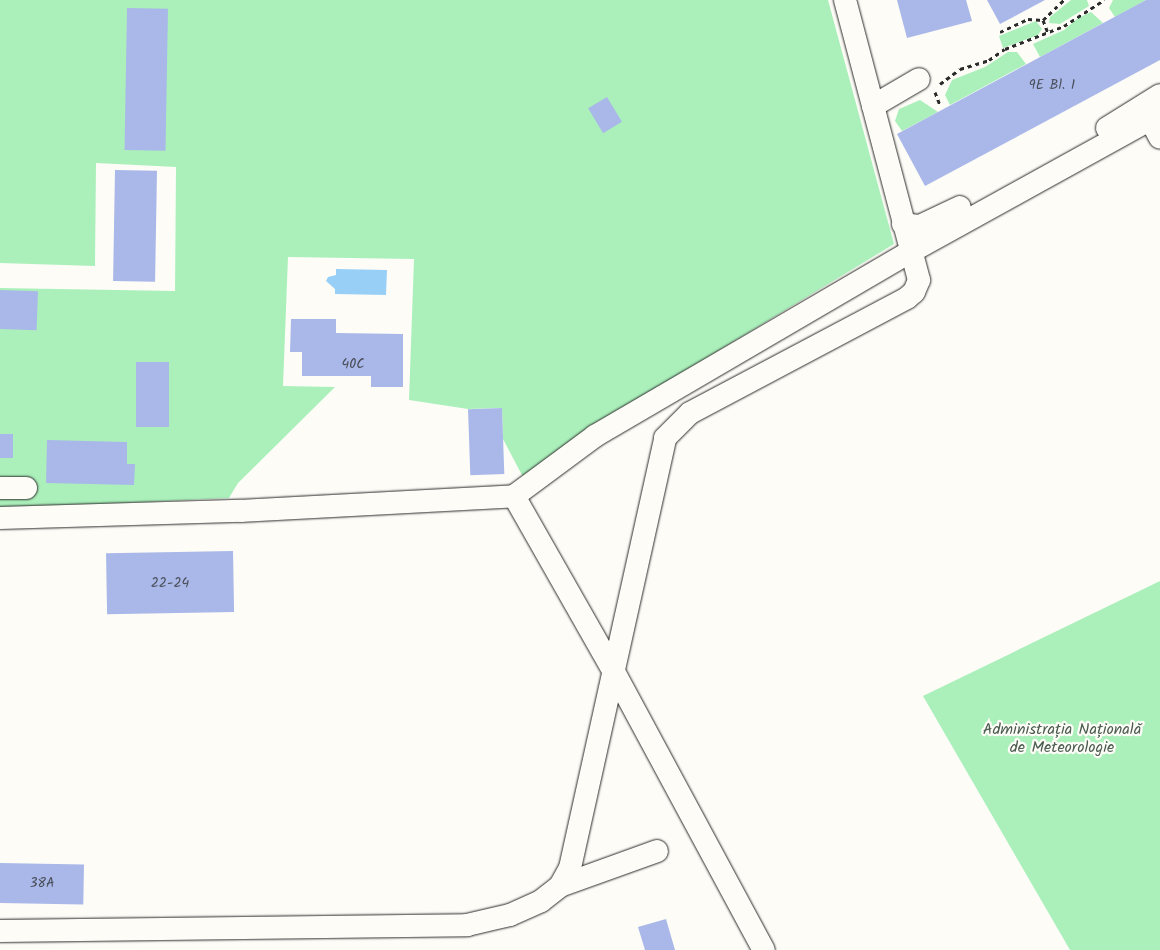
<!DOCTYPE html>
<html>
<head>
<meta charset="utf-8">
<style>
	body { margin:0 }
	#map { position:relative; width:1160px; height:950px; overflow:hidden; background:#fdfcf7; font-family:Kalam,sans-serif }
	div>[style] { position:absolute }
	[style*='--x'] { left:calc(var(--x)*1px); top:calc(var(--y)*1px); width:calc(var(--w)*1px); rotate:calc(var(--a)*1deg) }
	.green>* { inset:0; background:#abf0bb }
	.water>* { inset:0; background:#98cff6 }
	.building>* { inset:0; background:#a9b8e8; transform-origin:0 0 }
	.path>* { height:3px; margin-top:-1.5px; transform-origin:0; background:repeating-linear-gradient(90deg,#2b2b2b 0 4px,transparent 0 8px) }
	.roads { filter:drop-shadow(0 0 1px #2b2b2b) drop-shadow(0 0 1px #2b2b2b) }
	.minor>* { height:22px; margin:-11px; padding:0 11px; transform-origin:11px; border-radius:11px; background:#fdfcf7 }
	span { translate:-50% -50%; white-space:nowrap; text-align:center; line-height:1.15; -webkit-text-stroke:4.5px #fdfcf7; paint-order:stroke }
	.number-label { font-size:14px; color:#4a4e5a }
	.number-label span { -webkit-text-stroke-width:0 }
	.park-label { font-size:16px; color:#4b5c4f }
</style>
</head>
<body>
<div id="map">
	<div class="green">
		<i style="clip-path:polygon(0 0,828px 0,894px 244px,573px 439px,524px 479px,503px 439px,502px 408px,468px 409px,409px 400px,414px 259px,288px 257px,283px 386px,335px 387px,238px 483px,229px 498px,0 509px,0 288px,175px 291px,176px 167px,96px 163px,95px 266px,0 263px)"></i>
		<i style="clip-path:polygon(1071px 0,1087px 0,1089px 6px,1060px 24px,1049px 23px,1050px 17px)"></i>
		<i style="clip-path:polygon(1113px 0,1146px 0,1115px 17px,1109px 8px)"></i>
		<i style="clip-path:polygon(1091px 12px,1103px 23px,1040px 57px,1033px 44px,1064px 30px,1078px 18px)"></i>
		<i style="clip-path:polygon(1036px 21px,1042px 29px,1038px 35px,1003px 48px,999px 36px)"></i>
		<i style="clip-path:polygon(1008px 52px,1017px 52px,1026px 64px,950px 105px,945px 95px,952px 80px,985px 67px)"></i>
		<i style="clip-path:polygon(920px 100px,938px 112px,902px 131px,895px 121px,899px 109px)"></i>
		<i style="clip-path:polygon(1160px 581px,1160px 950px,1070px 950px,923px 696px)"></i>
	</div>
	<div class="water">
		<i style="clip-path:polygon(336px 269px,387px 270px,386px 295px,335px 294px,335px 289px,326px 281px,328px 277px,336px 275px)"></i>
	</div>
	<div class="building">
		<i style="clip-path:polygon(897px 0,966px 0,972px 21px,907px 38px)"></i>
		<i style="clip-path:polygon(987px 0,1045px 0,1000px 24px)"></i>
		<i style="clip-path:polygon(1146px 0,1160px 0,1160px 60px,925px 186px,897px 134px)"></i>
		<i style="left:127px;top:8px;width:41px;height:142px;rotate:1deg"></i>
		<i style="left:607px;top:97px;width:29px;height:22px;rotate:59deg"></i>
		<i style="left:115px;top:170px;width:42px;height:111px;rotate:1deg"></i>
		<i style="left:0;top:290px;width:38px;height:39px;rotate:2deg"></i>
		<i style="clip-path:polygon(291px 319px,336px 319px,336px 333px,403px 334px,403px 387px,371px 387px,371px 376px,302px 376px,302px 352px,290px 352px)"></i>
		<i style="left:136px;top:362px;width:33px;height:65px"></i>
		<i style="left:502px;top:408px;width:66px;height:34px;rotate:88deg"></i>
		<i style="left:0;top:434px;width:13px;height:24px"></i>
		<i style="clip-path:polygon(47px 440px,127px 442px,127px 464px,135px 464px,134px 485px,46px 483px)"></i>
		<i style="left:233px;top:551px;width:61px;height:127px;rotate:89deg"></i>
		<i style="left:0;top:863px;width:84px;height:40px;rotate:1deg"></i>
		<i style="clip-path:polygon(666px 919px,675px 950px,645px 950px,638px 927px)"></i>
	</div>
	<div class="path">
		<i style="--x:1043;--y:20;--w:14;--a:69"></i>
		<i style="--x:1000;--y:32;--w:31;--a:-25"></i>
		<i style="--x:1028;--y:19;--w:15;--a:4"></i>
		<i style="--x:1043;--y:20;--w:29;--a:-44"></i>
		<i style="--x:940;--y:84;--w:25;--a:-37"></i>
		<i style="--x:960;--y:69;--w:30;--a:-17"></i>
		<i style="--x:989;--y:60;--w:19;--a:-35"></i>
		<i style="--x:1005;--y:49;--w:63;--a:-21.3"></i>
		<i style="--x:1064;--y:26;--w:48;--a:-33"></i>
		<i style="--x:935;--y:92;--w:14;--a:69"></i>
	</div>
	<div class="roads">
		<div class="minor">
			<i style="--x:873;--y:106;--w:53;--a:-30.4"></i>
			<i style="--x:1150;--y:119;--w:21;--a:62"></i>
			<i style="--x:1107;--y:128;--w:62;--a:-31.9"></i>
			<i style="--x:903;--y:224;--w:17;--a:7"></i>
			<i style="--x:920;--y:226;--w:44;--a:-25.4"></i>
			<i style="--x:0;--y:488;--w:26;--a:0"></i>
			<i style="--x:514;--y:496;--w:200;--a:60.4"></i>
			<i style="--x:613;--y:670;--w:318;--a:61.7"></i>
			<i style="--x:0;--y:518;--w:241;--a:-1.7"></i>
			<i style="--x:241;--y:511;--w:273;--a:-3.1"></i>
			<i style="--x:514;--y:496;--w:101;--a:-36.5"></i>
			<i style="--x:595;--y:436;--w:367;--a:-30.3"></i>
			<i style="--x:912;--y:251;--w:283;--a:-28.9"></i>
			<i style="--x:560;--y:886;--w:103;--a:-19.8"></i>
			<i style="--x:0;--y:931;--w:467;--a:-0.7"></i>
			<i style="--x:467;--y:925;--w:44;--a:-13.1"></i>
			<i style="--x:510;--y:915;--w:34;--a:-24"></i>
			<i style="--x:541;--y:901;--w:24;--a:-38"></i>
			<i style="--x:560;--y:886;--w:21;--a:-61"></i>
			<i style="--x:570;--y:868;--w:440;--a:-77.5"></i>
			<i style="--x:665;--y:438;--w:35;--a:-45"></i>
			<i style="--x:690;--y:413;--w:246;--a:-27.9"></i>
			<i style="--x:907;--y:298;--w:9;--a:-41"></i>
			<i style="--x:914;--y:292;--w:13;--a:-67"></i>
			<i style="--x:919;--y:280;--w:290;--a:-104.8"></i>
		</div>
	</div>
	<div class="number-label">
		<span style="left:1052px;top:85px">9E Bl. 1</span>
		<span style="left:353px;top:364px">40C</span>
		<span style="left:170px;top:583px">22-24</span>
		<span style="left:42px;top:883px">38A</span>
	</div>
	<div class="park-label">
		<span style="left:1062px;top:739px">Administrația Națională<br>de Meteorologie</span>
	</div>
</div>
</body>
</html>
